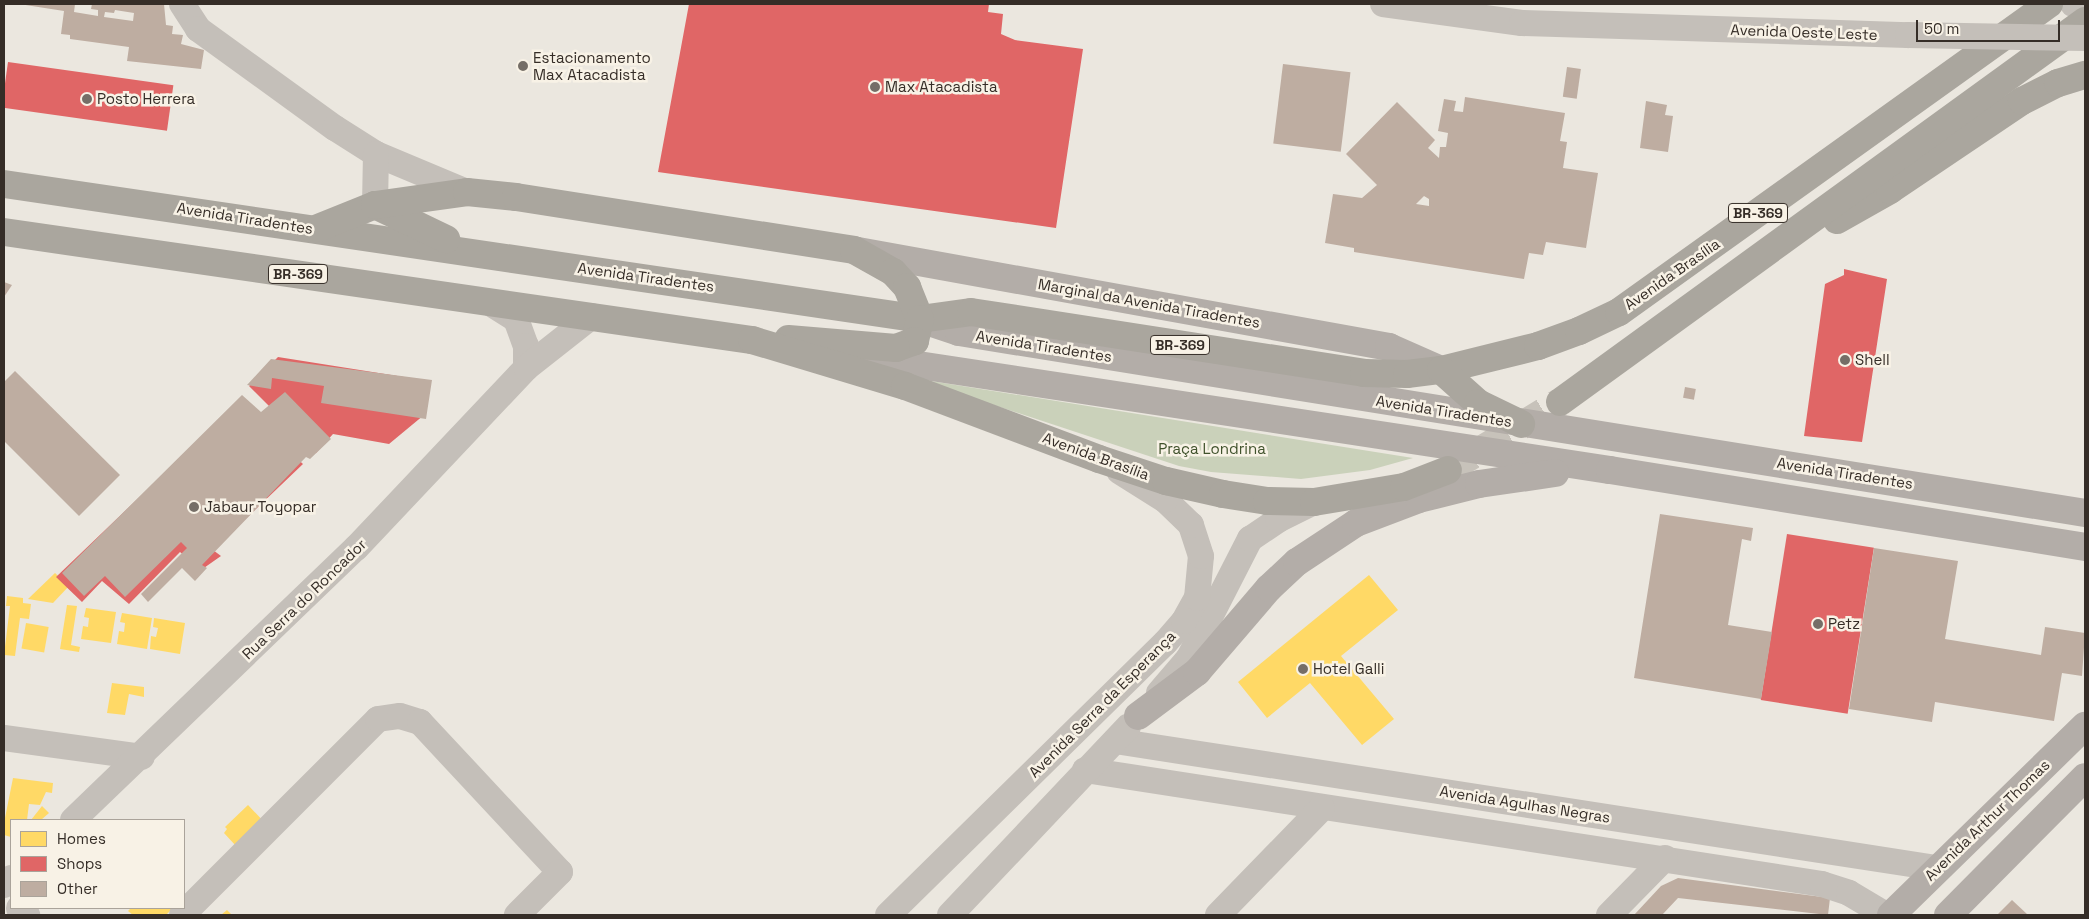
<!DOCTYPE html>
<html>
<head>
<meta charset="utf-8">
<style>
	body { margin:0 }
	#map { position:relative; width:2089px; height:919px; overflow:hidden; background:#ebe7df; font-family:"Space Grotesk",sans-serif }
	div>[style] { position:absolute }
	[style*='--x'] { left:calc(var(--x)*1px); top:calc(var(--y)*1px); width:calc(var(--w)*1px); rotate:calc(var(--a)*1deg) }
	.green>* { inset:0; background:#cad1ba }
	.homes>* { inset:0; background:#ffd966; transform-origin:0 0 }
	.shops>* { inset:0; background:#e06666; transform-origin:0 0 }
	.building>* { inset:0; background:#beada1; transform-origin:0 0 }
	.highway-tunnel>* { height:28px; margin-top:-14px; transform-origin:0; background:repeating-linear-gradient(90deg,#c7c2ba 0 28px,transparent 0 42px) }
	.minor>* { height:26px; margin:-13px; padding:0 13px; transform-origin:13px; border-radius:13px; background:#c4bfb9 }
	.major>* { height:28px; margin:-14px; padding:0 14px; transform-origin:14px; border-radius:14px; background:#b3ada8 }
	.highway>* { height:28px; margin:-14px; padding:0 14px; transform-origin:14px; border-radius:14px; background:#aaa69e }
	.minor-bridge>* { height:26px; margin:-13px; padding:0 13px; transform-origin:13px; border-radius:13px; background:#c4bfb9 }
	.dots>* { width:14px; height:14px; translate:-50% -50%; box-sizing:border-box; border:2px solid #f8f2e6; border-radius:50% }
	span { translate:-50% -50%; white-space:nowrap; text-align:center; line-height:1.15; -webkit-text-stroke:5px #f8f2e6; paint-order:stroke }
	.shield-label span { padding:1px 4px; background:#f8f2e6; border:1px solid; border-radius:4px; -webkit-text-stroke-width:0 }
	.shield-label { font-size:14px; color:#352d27; font-weight:700 }
	.street-label { font-size:15px; color:#352d27 }
	.poi-label { font-size:15px; color:#352d27 }
	.left { translate:0 -50%; text-align:left }
	.park-label { font-size:15px; color:#40522c }
	.frame { position:absolute; inset:0; border:5px solid #352d27; pointer-events:none }
	.legend { position:absolute; left:10px; top:819px; width:175px; height:90px; box-sizing:border-box; background:#f8f2e6; border:1px solid #aaa39a; margin:0; padding:6px 9px; list-style:none; font-size:15px; color:#352d27 }
	.legend li { display:flex; align-items:center; gap:10px; height:25px }
	.legend b { width:25px; border:1px solid #aaa39a }
	.scale { position:absolute; left:1916px; top:20px; width:144px; height:22px; box-sizing:border-box; border:2px solid #352d27; border-top:0; padding-left:6px; font-size:15px; line-height:18px; white-space:nowrap; color:#352d27; -webkit-text-stroke:4px #f8f2e6; paint-order:stroke }
</style>
</head>
<body>
<div id="map">
	<div class="green">
		<i style="clip-path:polygon(912px 378px,1413px 458px,1370px 470px,1301px 479px,1211px 472px,1179px 466px)"></i>
	</div>
	<div class="homes">
		<i style="clip-path:polygon(55px 573px,69px 586px,53px 603px,28px 599px)"></i>
		<i style="clip-path:polygon(1369px 575px,1398px 610px,1341px 656px,1394px 719px,1362px 745px,1310px 683px,1267px 718px,1238px 682px)"></i>
		<i style="clip-path:polygon(7px 596px,23px 598px,23px 603px,31px 604px,29px 619px,20px 618px,15px 656px,4px 655px,10px 606px,6px 606px)"></i>
		<i style="clip-path:polygon(67px 605px,77px 606px,71px 645px,80px 647px,79px 652px,60px 649px)"></i>
		<i style="clip-path:polygon(86px 608px,116px 612px,111px 643px,81px 639px,83px 626px,88px 627px,89px 618px,84px 617px)"></i>
		<i style="clip-path:polygon(122px 613px,152px 618px,147px 649px,117px 644px,119px 631px,124px 632px,125px 623px,120px 622px)"></i>
		<i style="clip-path:polygon(154px 618px,185px 623px,180px 654px,150px 649px,151px 636px,156px 637px,158px 628px,153px 627px)"></i>
		<i style="left:26px;top:623px;width:23px;height:26px;rotate:10deg"></i>
		<i style="clip-path:polygon(112px 683px,144px 687px,144px 697px,129px 694px,125px 715px,107px 713px)"></i>
		<i style="clip-path:polygon(13px 778px,53px 783px,52px 793px,46px 792px,40px 805px,29px 804px,27px 820px,11px 820px,11px 837px,4px 835px,4px 823px)"></i>
		<i style="clip-path:polygon(248px 805px,268px 826px,236px 846px,224px 833px,227px 829px,225px 827px)"></i>
		<i style="clip-path:polygon(42px 806px,49px 813px,41px 820px,31px 820px)"></i>
		<i style="clip-path:polygon(131px 908px,170px 908px,172px 909px,166px 915px,133px 915px,128px 911px)"></i>
		<i style="clip-path:polygon(227px 910px,232px 915px,221px 915px)"></i>
	</div>
	<div class="shops">
		<i style="clip-path:polygon(689px 4px,989px 4px,988px 12px,1003px 14px,1001px 34px,1015px 40px,1083px 49px,1056px 228px,658px 172px)"></i>
		<i style="left:8px;top:62px;width:167px;height:46px;rotate:8deg"></i>
		<i style="clip-path:polygon(1844px 269px,1887px 279px,1862px 442px,1804px 436px,1825px 284px,1844px 275px)"></i>
		<i style="clip-path:polygon(278px 357px,429px 381px,424px 415px,389px 444px,333px 434px,316px 453px,249px 386px)"></i>
		<i style="clip-path:polygon(238px 403px,303px 464px,213px 550px,221px 556px,201px 570px,180px 552px,129px 604px,102px 581px,82px 602px,56px 577px)"></i>
		<i style="left:1787px;top:534px;width:88px;height:168px;rotate:9deg"></i>
	</div>
	<div class="building">
		<i style="clip-path:polygon(evenodd,19px 4px,75px 4px,74px 12px,98px 16px,98px 10px,91px 9px,92px 4px,164px 4px,166px 25px,173px 26px,172px 34px,183px 35px,181px 44px,204px 50px,201px 69px,127px 61px,129px 47px,70px 39px,70px 35px,61px 34px,64px 11px,19px 4px,115px 10px,134px 13px,133px 21px,104px 17px,105px 12px,114px 13px,115px 10px)"></i>
		<i style="left:1283px;top:64px;width:68px;height:80px;rotate:7deg"></i>
		<i style="left:1567px;top:67px;width:14px;height:30px;rotate:8deg"></i>
		<i style="clip-path:polygon(evenodd,1465px 97px,1565px 113px,1560px 141px,1567px 142px,1563px 168px,1598px 173px,1586px 248px,1546px 242px,1543px 255px,1529px 253px,1524px 279px,1354px 252px,1354px 248px,1325px 243px,1333px 194px,1362px 198px,1377px 185px,1346px 154px,1397px 102px,1435px 140px,1428px 148px,1439px 158px,1440px 147px,1446px 147px,1448px 133px,1438px 131px,1444px 99px,1456px 101px,1454px 111px,1463px 112px,1465px 97px,1424px 196px,1429px 199px,1429px 206px,1416px 204px,1424px 196px)"></i>
		<i style="clip-path:polygon(1646px 101px,1667px 105px,1665px 115px,1673px 116px,1668px 152px,1640px 148px)"></i>
		<i style="clip-path:polygon(4px 282px,12px 285px,4px 297px)"></i>
		<i style="clip-path:polygon(271px 359px,432px 380px,426px 419px,321px 403px,324px 386px,272px 378px,271px 389px,247px 385px)"></i>
		<i style="clip-path:polygon(15px 371px,120px 475px,79px 516px,4px 441px,4px 382px)"></i>
		<i style="left:1685px;top:387px;width:11px;height:11px;rotate:10deg"></i>
		<i style="clip-path:polygon(285px 392px,331px 439px,310px 459px,306px 457px,202px 565px,207px 568px,195px 581px,182px 568px,148px 602px,141px 594px,187px 548px,181px 542px,125px 597px,105px 576px,84px 596px,62px 573px,242px 395px,261px 412px)"></i>
		<i style="clip-path:polygon(1660px 514px,1753px 528px,1751px 541px,1742px 539px,1728px 625px,1772px 632px,1761px 699px,1634px 678px)"></i>
		<i style="clip-path:polygon(1874px 548px,1958px 561px,1945px 639px,2041px 655px,2045px 627px,2085px 633px,2082px 676px,2062px 673px,2054px 721px,1935px 702px,1932px 722px,1849px 709px)"></i>
		<i style="clip-path:polygon(1678px 878px,1830px 898px,1828px 915px,1678px 898px,1662px 915px,1634px 915px,1661px 886px)"></i>
		<i style="clip-path:polygon(2012px 900px,2028px 915px,1997px 915px)"></i>
	</div>
	<div class="highway-tunnel">
		<i style="--x:1448;--y:470;--w:131;--a:-31.3"></i>
	</div>
	<div class="minor">
		<i style="--x:182;--y:4;--w:30;--a:57"></i>
		<i style="--x:198;--y:29;--w:169;--a:35.9"></i>
		<i style="--x:335;--y:128;--w:49;--a:32.4"></i>
		<i style="--x:376;--y:154;--w:99;--a:22.7"></i>
		<i style="--x:1383;--y:4;--w:140;--a:7.8"></i>
		<i style="--x:1522;--y:23;--w:386;--a:1.8"></i>
		<i style="--x:2073;--y:4;--w:12;--a:0"></i>
		<i style="--x:375;--y:205;--w:51;--a:-88.9"></i>
		<i style="--x:490;--y:303;--w:31;--a:32"></i>
		<i style="--x:516;--y:319;--w:29;--a:70"></i>
		<i style="--x:526;--y:346;--w:22;--a:90"></i>
		<i style="--x:1159;--y:693;--w:46;--a:-49.4"></i>
		<i style="--x:1189;--y:658;--w:134;--a:-62.9"></i>
		<i style="--x:1250;--y:539;--w:34;--a:-34"></i>
		<i style="--x:1278;--y:520;--w:40;--a:-26.6"></i>
		<i style="--x:4;--y:738;--w:139;--a:7.8"></i>
		<i style="--x:1115;--y:741;--w:831;--a:8.79"></i>
		<i style="--x:1085;--y:770;--w:746;--a:8.79"></i>
		<i style="--x:1822;--y:884;--w:28;--a:18"></i>
		<i style="--x:1849;--y:893;--w:43;--a:30.7"></i>
		<i style="--x:73;--y:820;--w:393;--a:-43.9"></i>
		<i style="--x:356;--y:548;--w:248;--a:-46.6"></i>
		<i style="--x:526;--y:368;--w:84;--a:-38.2"></i>
		<i style="--x:4;--y:885;--w:10;--a:-45"></i>
		<i style="--x:19;--y:908;--w:11;--a:41"></i>
		<i style="--x:182;--y:915;--w:277;--a:-45"></i>
		<i style="--x:378;--y:719;--w:22;--a:-8"></i>
		<i style="--x:400;--y:716;--w:21;--a:17"></i>
		<i style="--x:420;--y:722;--w:205;--a:47"></i>
		<i style="--x:560;--y:872;--w:61;--a:135"></i>
		<i style="--x:888;--y:915;--w:388;--a:-44.5"></i>
		<i style="--x:1165;--y:643;--w:29;--a:-49"></i>
		<i style="--x:1184;--y:621;--w:26;--a:-61"></i>
		<i style="--x:1197;--y:598;--w:42;--a:-84.6"></i>
		<i style="--x:1201;--y:556;--w:33;--a:-108"></i>
		<i style="--x:1191;--y:525;--w:36;--a:-136"></i>
		<i style="--x:1165;--y:500;--w:54;--a:-147.8"></i>
		<i style="--x:950;--y:915;--w:259;--a:-46.6"></i>
		<i style="--x:1218;--y:915;--w:149;--a:-45.8"></i>
		<i style="--x:1609;--y:915;--w:80;--a:-45.5"></i>
	</div>
	<div class="major">
		<i style="--x:858;--y:251;--w:540;--a:10.25"></i>
		<i style="--x:1389;--y:347;--w:57;--a:23.9"></i>
		<i style="--x:920;--y:319;--w:41;--a:18.4"></i>
		<i style="--x:959;--y:332;--w:1140;--a:9.13"></i>
		<i style="--x:859;--y:356;--w:760;--a:8.63"></i>
		<i style="--x:1610;--y:470;--w:481;--a:9.2"></i>
		<i style="--x:1138;--y:716;--w:74;--a:-36.7"></i>
		<i style="--x:1197;--y:672;--w:111;--a:-49.4"></i>
		<i style="--x:1269;--y:588;--w:38;--a:-43"></i>
		<i style="--x:1297;--y:562;--w:71;--a:-33.5"></i>
		<i style="--x:1356;--y:523;--w:67;--a:-20.9"></i>
		<i style="--x:1419;--y:499;--w:62;--a:-14"></i>
		<i style="--x:1479;--y:484;--w:77;--a:-8.2"></i>
		<i style="--x:1891;--y:915;--w:271;--a:-44.3"></i>
		<i style="--x:1948;--y:915;--w:194;--a:-45.2"></i>
	</div>
	<div class="highway">
		<i style="--x:4;--y:184;--w:926;--a:8.38"></i>
		<i style="--x:920;--y:319;--w:51;--a:-7.8"></i>
		<i style="--x:971;--y:312;--w:398;--a:8.8"></i>
		<i style="--x:1364;--y:373;--w:43;--a:1.3"></i>
		<i style="--x:1407;--y:374;--w:34;--a:-7"></i>
		<i style="--x:1441;--y:370;--w:100;--a:-13.9"></i>
		<i style="--x:1538;--y:346;--w:44;--a:-20.1"></i>
		<i style="--x:1579;--y:331;--w:44;--a:-25.4"></i>
		<i style="--x:1619;--y:312;--w:529;--a:-35.61"></i>
		<i style="--x:375;--y:205;--w:79;--a:25.6"></i>
		<i style="--x:1837;--y:220;--w:61;--a:-29.5"></i>
		<i style="--x:1890;--y:190;--w:159;--a:-34"></i>
		<i style="--x:2022;--y:101;--w:40;--a:-26.6"></i>
		<i style="--x:2058;--y:83;--w:28;--a:-17"></i>
		<i style="--x:318;--y:228;--w:61;--a:-22"></i>
		<i style="--x:375;--y:205;--w:93;--a:-8"></i>
		<i style="--x:467;--y:192;--w:49;--a:5.8"></i>
		<i style="--x:516;--y:197;--w:342;--a:8.9"></i>
		<i style="--x:854;--y:250;--w:45;--a:29.4"></i>
		<i style="--x:893;--y:272;--w:21;--a:47"></i>
		<i style="--x:907;--y:287;--w:35;--a:68"></i>
		<i style="--x:920;--y:319;--w:23;--a:103"></i>
		<i style="--x:915;--y:341;--w:20;--a:160"></i>
		<i style="--x:896;--y:348;--w:108;--a:-175.2"></i>
		<i style="--x:4;--y:232;--w:756;--a:8.22"></i>
		<i style="--x:752;--y:340;--w:160;--a:16.7"></i>
		<i style="--x:905;--y:386;--w:207;--a:20.6"></i>
		<i style="--x:1099;--y:459;--w:71;--a:18.2"></i>
		<i style="--x:1166;--y:481;--w:58;--a:12.8"></i>
		<i style="--x:1223;--y:494;--w:45;--a:9"></i>
		<i style="--x:1267;--y:501;--w:47;--a:1.2"></i>
		<i style="--x:1314;--y:502;--w:91;--a:-9.5"></i>
		<i style="--x:1404;--y:487;--w:47;--a:-21.1"></i>
		<i style="--x:1441;--y:370;--w:50;--a:41.7"></i>
		<i style="--x:1478;--y:403;--w:48;--a:26"></i>
		<i style="--x:1560;--y:402;--w:649;--a:-35.97"></i>
	</div>
	<div class="minor-bridge">
		<i style="--x:1908;--y:35;--w:177;--a:1"></i>
	</div>
	<div class="dots">
		<i style="left:523px;top:66px;background:#756e67"></i>
		<i style="left:875px;top:87px;background:#756e67"></i>
		<i style="left:87px;top:99px;background:#756e67"></i>
		<i style="left:1845px;top:360px;background:#756e67"></i>
		<i style="left:194px;top:507px;background:#756e67"></i>
		<i style="left:1818px;top:624px;background:#756e67"></i>
		<i style="left:1303px;top:669px;background:#756e67"></i>
	</div>
	<div class="shield-label">
		<span style="left:1758px;top:213px">BR-369</span>
		<span style="left:298px;top:274px">BR-369</span>
		<span style="left:1180px;top:345px">BR-369</span>
	</div>
	<div class="street-label">
		<span style="left:1804px;top:32px;rotate:2deg">Avenida Oeste Leste</span>
		<span style="left:245px;top:218px;rotate:9deg">Avenida Tiradentes</span>
		<span style="left:1672px;top:274px;rotate:-35deg">Avenida Brasília</span>
		<span style="left:646px;top:277px;rotate:8deg">Avenida Tiradentes</span>
		<span style="left:1149px;top:303px;rotate:10deg">Marginal da Avenida Tiradentes</span>
		<span style="left:1044px;top:346px;rotate:9deg">Avenida Tiradentes</span>
		<span style="left:1444px;top:411px;rotate:9deg">Avenida Tiradentes</span>
		<span style="left:1096px;top:456px;rotate:20deg">Avenida Brasília</span>
		<span style="left:1845px;top:473px;rotate:9deg">Avenida Tiradentes</span>
		<span style="left:304px;top:599px;rotate:-44deg">Rua Serra do Roncador</span>
		<span style="left:1102px;top:704px;rotate:-45deg">Avenida Serra da Esperança</span>
		<span style="left:1525px;top:804px;rotate:9deg">Avenida Agulhas Negras</span>
		<span style="left:1987px;top:820px;rotate:-44deg">Avenida Arthur Thomas</span>
	</div>
	<div class="poi-label">
		<span class="left" style="left:533px;top:66px">Estacionamento<br>Max Atacadista</span>
		<span class="left" style="left:885px;top:87px">Max Atacadista</span>
		<span class="left" style="left:97px;top:99px">Posto Herrera</span>
		<span class="left" style="left:1855px;top:360px">Shell</span>
		<span class="left" style="left:204px;top:507px">Jabaur Toyopar</span>
		<span class="left" style="left:1828px;top:624px">Petz</span>
		<span class="left" style="left:1313px;top:669px">Hotel Galli</span>
	</div>
	<div class="park-label">
		<span style="left:1212px;top:449px">Praça Londrina</span>
	</div>
	<div class="frame"></div>
	<ul class="legend">
	<li><b style="height:14px;background:#ffd966"></b>Homes</li>
	<li><b style="height:14px;background:#e06666"></b>Shops</li>
	<li><b style="height:14px;background:#beada1"></b>Other</li>
	</ul>
	<div class="scale">50 m</div>
</div>
</body>
</html>
